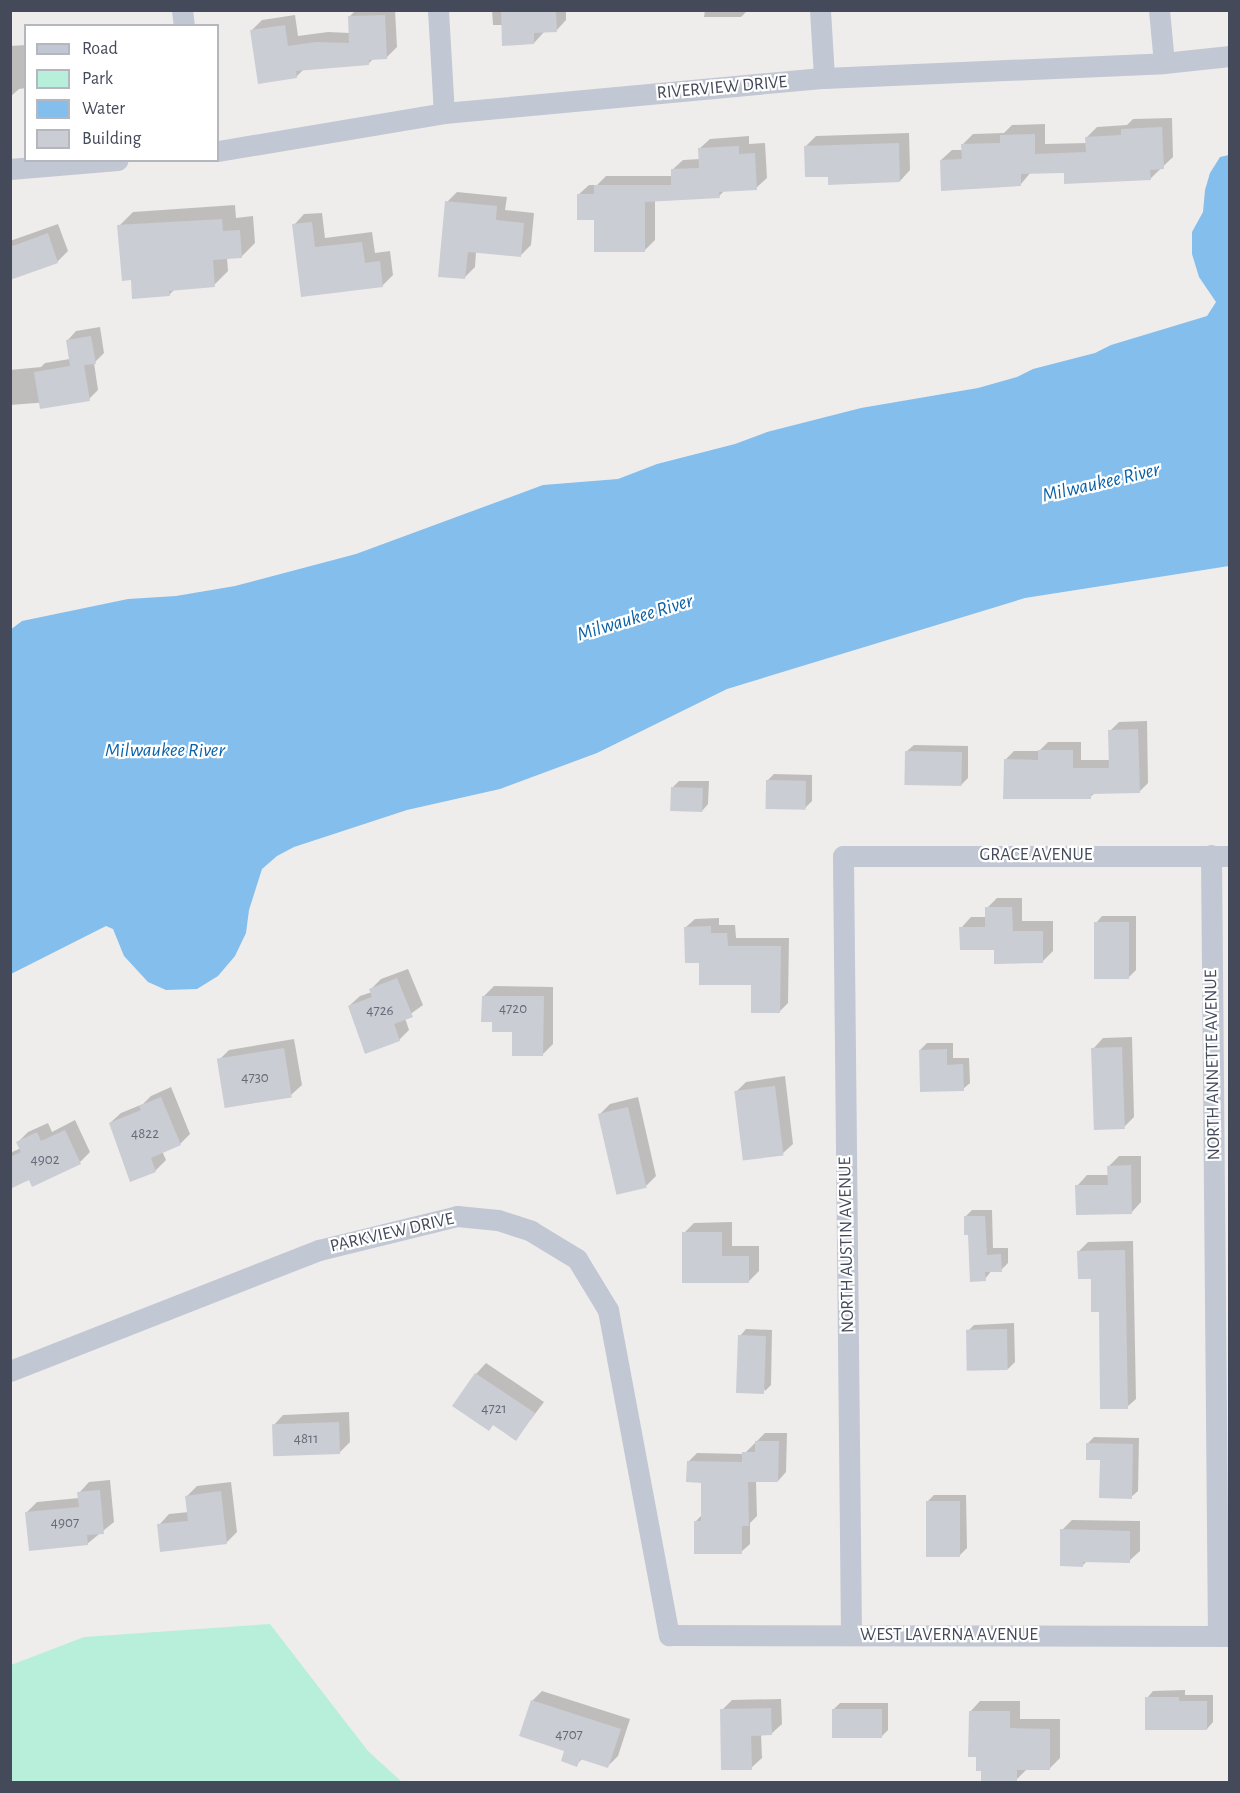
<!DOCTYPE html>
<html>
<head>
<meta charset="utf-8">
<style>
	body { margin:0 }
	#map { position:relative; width:1240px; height:1793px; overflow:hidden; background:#efedec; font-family:"Alegreya Sans",sans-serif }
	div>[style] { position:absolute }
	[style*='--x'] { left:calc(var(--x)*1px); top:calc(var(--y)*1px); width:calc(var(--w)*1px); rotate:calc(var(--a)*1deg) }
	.green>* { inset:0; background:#b8efda }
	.water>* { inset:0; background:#84beed }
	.shadow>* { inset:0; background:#0003 }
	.building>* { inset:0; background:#cbcdd4; transform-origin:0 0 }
	.minor>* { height:21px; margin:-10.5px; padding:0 10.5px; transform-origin:10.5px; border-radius:10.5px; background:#c2c7d4 }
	span { translate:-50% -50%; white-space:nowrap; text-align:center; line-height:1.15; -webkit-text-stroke:4.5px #fff; paint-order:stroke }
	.number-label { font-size:15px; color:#666b78 }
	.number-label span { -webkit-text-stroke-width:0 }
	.street-label { font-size:18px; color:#444a5a }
	.water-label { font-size:20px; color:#0961a8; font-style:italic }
	.frame { position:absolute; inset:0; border:12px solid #444a5a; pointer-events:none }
	.legend { position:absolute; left:24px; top:24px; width:195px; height:138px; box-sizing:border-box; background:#fff; border:2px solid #b4b7bd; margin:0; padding:8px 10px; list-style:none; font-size:18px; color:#444a5a }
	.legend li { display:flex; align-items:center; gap:12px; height:30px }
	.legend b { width:30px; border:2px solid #b4b7bd }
</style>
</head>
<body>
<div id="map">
	<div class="green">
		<i style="clip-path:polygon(270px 1624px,368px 1751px,402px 1782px,11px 1782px,11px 1665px,84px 1637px)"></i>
	</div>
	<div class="water">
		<i style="clip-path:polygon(1229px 155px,1229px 566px,1025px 598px,727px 689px,597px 753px,500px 789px,407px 810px,294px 847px,277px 856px,262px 869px,249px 910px,246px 933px,235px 956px,218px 976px,197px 989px,166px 990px,148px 982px,124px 956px,113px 929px,106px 926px,11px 974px,10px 630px,22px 621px,128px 599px,176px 596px,235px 586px,356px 554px,543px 485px,618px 479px,657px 464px,735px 444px,767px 432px,861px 408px,978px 388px,1017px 377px,1033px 369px,1095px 353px,1111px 345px,1207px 316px,1216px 302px,1199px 277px,1192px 254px,1192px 232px,1203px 212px,1205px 190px,1210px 173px,1220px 157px)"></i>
	</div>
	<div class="shadow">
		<i style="clip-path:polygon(356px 10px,395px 10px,397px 47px,386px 58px,374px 58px,368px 64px,304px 69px,296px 77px,251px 31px,262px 20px,295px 15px,298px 36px,328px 32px,350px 33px,349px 17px)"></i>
		<i style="clip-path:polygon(492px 10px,566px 10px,566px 20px,556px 31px,544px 32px,534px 43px,503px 25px,493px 25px)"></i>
		<i style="clip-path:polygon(705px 10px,748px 10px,741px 17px,704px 17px)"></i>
		<i style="clip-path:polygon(26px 45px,26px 88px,19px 89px,10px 97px,10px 46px)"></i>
		<i style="clip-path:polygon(1172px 118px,1173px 157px,1150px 179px,1065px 171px,1031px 172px,1021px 184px,941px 160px,952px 150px,963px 150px,962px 145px,973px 134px,1004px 133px,1012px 125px,1045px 124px,1045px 144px,1087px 143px,1087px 137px,1097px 127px,1127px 125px,1133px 119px)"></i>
		<i style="clip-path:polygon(909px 133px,910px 170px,900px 181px,829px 175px,806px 146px,816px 136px)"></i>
		<i style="clip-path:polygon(749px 136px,749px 144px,765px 143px,767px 178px,756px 188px,725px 190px,719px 196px,655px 200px,655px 240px,644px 251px,596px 219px,578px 195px,589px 185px,597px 185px,606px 176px,672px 176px,672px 170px,683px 160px,700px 159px,699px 149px,710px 139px)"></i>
		<i style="clip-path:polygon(457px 192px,507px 197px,505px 210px,534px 213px,531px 245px,520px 256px,476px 252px,475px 267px,464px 278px,447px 202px)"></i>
		<i style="clip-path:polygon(235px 205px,236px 218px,253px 216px,255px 243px,241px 257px,227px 258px,228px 271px,214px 285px,175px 289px,169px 295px,132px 279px,119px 226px,133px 212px)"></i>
		<i style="clip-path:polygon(322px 213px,325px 238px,372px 232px,375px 253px,390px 251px,393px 275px,382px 286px,302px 295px,294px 225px,304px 214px)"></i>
		<i style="clip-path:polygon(58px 224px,68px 251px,57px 262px,10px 279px,10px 241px)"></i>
		<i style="clip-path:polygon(100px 327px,104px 353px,94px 363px,98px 390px,89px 399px,10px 405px,10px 370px,41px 367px,45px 363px,70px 359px,67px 341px,76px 331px)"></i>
		<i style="clip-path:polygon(1147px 721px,1148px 783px,1139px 792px,1095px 793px,1090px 797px,1005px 760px,1014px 751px,1039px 751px,1048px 742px,1081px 742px,1081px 760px,1110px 760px,1110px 731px,1119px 722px)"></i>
		<i style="clip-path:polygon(914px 745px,968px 746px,968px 778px,961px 785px,907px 751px)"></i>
		<i style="clip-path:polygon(774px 774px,812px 775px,812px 801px,805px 808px,767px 781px)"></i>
		<i style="clip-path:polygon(679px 781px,709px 781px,708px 804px,702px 811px,673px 787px)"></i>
		<i style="clip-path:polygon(997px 898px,1022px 898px,1022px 921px,1053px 921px,1053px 951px,1042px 962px,995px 948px,961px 928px,971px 917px,987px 917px,987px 908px)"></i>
		<i style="clip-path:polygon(1102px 916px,1136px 916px,1136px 970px,1129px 977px,1096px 923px)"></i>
		<i style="clip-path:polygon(719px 918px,719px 925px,735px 925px,736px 938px,789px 938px,788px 1003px,779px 1012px,753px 983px,700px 962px,686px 927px,695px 919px)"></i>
		<i style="clip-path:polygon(408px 969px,423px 1005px,405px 1018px,409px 1030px,399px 1040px,349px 1006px,360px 996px,372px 992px,371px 989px,381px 979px)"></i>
		<i style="clip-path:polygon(494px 986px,553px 987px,553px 1044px,542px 1055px,513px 1031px,493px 1020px,483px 997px)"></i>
		<i style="clip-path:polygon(1132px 1037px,1134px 1117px,1124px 1127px,1093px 1049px,1103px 1038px)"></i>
		<i style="clip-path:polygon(294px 1039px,302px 1085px,291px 1095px,219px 1060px,229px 1050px)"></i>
		<i style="clip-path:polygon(927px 1043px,953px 1043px,953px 1058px,969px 1058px,970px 1083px,963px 1089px,920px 1050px)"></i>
		<i style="clip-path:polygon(785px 1076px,793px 1144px,782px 1154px,736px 1092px,746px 1082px)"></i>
		<i style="clip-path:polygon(171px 1087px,190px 1134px,180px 1144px,162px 1151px,166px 1160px,155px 1171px,110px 1123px,121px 1113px,143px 1104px,151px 1096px)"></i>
		<i style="clip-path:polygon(638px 1097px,656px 1176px,645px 1187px,600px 1114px,610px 1104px)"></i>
		<i style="clip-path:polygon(75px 1120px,90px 1152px,80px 1162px,30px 1178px,10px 1188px,10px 1153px,21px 1148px,18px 1142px,28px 1132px,48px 1123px,52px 1132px)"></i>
		<i style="clip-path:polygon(1119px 1156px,1141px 1156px,1141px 1202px,1131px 1213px,1077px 1186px,1087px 1175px,1109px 1175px,1109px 1166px)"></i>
		<i style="clip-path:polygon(972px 1210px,992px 1210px,993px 1248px,1008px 1248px,1008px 1263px,1001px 1270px,992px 1270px,985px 1279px,965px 1217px)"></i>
		<i style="clip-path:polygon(732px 1222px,732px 1246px,759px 1246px,759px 1271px,748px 1282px,684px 1233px,694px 1223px)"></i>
		<i style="clip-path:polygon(1133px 1241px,1136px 1399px,1127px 1407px,1092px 1277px,1079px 1251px,1088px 1242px)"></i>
		<i style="clip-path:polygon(1014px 1323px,1015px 1362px,1008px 1369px,968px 1331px,974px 1325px)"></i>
		<i style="clip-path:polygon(746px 1329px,772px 1330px,771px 1385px,765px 1391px,740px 1336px)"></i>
		<i style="clip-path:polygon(486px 1363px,544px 1402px,516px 1439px,476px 1374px)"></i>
		<i style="clip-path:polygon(349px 1412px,350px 1442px,340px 1452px,273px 1426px,283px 1415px)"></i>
		<i style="clip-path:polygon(765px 1433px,787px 1433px,786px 1472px,778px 1481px,756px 1481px,757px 1516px,750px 1523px,750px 1544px,741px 1552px,695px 1522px,703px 1514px,703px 1481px,688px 1462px,697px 1453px,744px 1454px)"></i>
		<i style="clip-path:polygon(1094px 1437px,1139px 1438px,1138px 1491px,1131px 1497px,1088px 1443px)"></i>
		<i style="clip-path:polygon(110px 1480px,114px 1522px,87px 1544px,26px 1513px,37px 1502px,79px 1498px,79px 1493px,89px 1482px)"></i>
		<i style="clip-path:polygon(231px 1482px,237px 1532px,227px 1542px,159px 1525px,169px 1514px,189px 1512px,187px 1496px,197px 1486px)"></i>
		<i style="clip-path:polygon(934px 1495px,966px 1495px,967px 1548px,960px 1555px,927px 1502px)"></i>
		<i style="clip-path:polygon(1072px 1520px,1140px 1521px,1140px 1551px,1129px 1561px,1088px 1560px,1082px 1566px,1062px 1530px)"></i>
		<i style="clip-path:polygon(1185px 1690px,1185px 1695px,1213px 1695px,1213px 1722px,1207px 1729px,1147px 1698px,1153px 1691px)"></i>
		<i style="clip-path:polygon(542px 1691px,630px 1719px,618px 1756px,608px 1766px,583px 1758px,576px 1765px,532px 1701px)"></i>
		<i style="clip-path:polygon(781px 1699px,782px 1724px,771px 1734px,761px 1734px,762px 1758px,751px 1768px,722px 1710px,732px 1700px)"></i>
		<i style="clip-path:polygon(980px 1701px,1020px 1701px,1020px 1719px,1060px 1719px,1060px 1758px,1049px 1769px,1027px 1769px,1016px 1780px,982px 1769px,970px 1712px)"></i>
		<i style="clip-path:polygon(840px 1703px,888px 1703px,888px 1730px,881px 1737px,833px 1710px)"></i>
	</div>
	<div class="building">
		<i style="clip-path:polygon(501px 10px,556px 12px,557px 32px,534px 33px,534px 44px,502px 46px)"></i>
		<i style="clip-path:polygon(385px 15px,387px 59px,369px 60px,369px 65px,296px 71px,297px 78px,258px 84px,250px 30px,285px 25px,288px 46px,316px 42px,349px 43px,348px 16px)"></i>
		<i style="clip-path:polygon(1162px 127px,1164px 169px,1150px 170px,1151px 180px,1064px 184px,1064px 173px,1021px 174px,1021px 186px,941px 191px,940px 160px,962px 159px,961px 144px,1000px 143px,1000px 135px,1035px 134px,1035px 154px,1086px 152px,1085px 137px,1121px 135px,1121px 129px)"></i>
		<i style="clip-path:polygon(899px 143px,900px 182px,828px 185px,828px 177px,805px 177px,804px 146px)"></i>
		<i style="clip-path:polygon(739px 146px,739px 154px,755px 153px,757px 190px,719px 192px,720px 198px,645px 202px,645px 252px,594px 252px,594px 220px,577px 220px,577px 194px,594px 194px,594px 185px,671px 185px,671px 169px,699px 168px,698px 148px)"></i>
		<i style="clip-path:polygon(445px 201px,497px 206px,496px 220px,524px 223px,521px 257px,468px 252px,465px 279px,438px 277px)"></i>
		<i style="clip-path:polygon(222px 219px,223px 231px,240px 230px,242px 258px,213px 260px,215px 287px,169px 291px,170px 296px,132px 299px,131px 280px,122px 281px,117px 225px)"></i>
		<i style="clip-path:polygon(312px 222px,315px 247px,362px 242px,365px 263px,380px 261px,383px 287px,301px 297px,292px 224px)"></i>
		<i style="clip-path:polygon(48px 233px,58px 263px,10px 280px,10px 247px)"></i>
		<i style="clip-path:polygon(91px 336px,96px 364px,84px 365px,90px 401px,40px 409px,34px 372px,70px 366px,66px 340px)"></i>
		<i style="clip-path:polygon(1138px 729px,1140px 793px,1091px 794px,1091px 799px,1003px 799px,1004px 759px,1038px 760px,1038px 750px,1073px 750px,1073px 768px,1109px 768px,1108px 730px)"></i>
		<i style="left:905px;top:751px;width:57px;height:34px;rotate:1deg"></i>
		<i style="left:766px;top:780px;width:40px;height:29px;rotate:1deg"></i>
		<i style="left:671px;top:787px;width:32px;height:24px;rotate:2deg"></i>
		<i style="clip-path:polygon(985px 907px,1012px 907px,1013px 931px,1043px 931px,1043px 963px,994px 964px,994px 950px,960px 950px,959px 927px,985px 927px)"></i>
		<i style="left:1094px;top:922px;width:35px;height:57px"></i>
		<i style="clip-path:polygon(711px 926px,711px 933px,727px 933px,728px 946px,781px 946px,780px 1013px,751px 1013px,751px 985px,699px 985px,699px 963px,685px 963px,684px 927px)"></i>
		<i style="clip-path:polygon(397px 978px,413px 1017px,394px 1024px,400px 1041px,365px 1054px,348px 1006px,372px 997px,369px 989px)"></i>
		<i style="clip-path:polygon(482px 996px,544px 996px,543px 1056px,512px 1056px,512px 1032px,492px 1032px,492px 1022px,481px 1022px)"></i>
		<i style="left:1122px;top:1047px;width:82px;height:31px;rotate:88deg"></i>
		<i style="left:284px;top:1048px;width:50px;height:68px;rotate:81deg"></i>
		<i style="clip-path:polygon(947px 1049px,947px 1065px,963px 1064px,964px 1091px,920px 1092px,919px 1050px)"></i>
		<i style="left:775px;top:1086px;width:70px;height:41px;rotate:83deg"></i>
		<i style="clip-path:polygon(161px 1097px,181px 1145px,151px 1158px,156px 1172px,130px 1182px,109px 1123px,141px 1110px,139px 1106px)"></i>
		<i style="left:628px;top:1107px;width:83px;height:31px;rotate:77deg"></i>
		<i style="clip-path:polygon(65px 1130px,81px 1164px,32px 1187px,29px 1180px,10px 1189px,10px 1157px,21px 1152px,16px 1142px,37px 1132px,41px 1141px)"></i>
		<i style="clip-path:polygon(1131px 1165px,1132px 1214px,1076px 1215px,1075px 1185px,1108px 1185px,1107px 1166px)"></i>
		<i style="clip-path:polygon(964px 1216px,985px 1216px,987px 1255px,1001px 1254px,1002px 1272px,985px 1272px,986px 1281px,970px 1282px,968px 1235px,964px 1235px)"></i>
		<i style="clip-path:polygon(682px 1232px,722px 1232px,722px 1256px,749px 1256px,749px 1283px,682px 1283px)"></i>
		<i style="clip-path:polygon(1125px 1250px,1128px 1409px,1100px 1409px,1099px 1312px,1091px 1312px,1091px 1279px,1078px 1279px,1077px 1251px)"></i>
		<i style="left:1007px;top:1329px;width:41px;height:41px;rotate:89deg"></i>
		<i style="left:738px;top:1335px;width:28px;height:58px;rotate:2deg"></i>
		<i style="clip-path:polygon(475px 1373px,535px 1413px,516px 1441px,493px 1425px,489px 1431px,452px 1406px)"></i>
		<i style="left:339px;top:1422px;width:32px;height:67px;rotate:88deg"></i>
		<i style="clip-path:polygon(755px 1441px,779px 1441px,778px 1482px,748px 1482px,749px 1526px,742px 1526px,742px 1554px,694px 1554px,694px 1521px,701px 1521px,701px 1483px,686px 1482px,687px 1461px,742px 1462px,742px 1452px,755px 1452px)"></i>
		<i style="clip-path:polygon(1086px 1443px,1133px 1444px,1132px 1499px,1099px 1498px,1100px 1460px,1086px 1460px)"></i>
		<i style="clip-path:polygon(100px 1490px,104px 1534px,87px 1535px,88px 1545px,29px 1551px,25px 1512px,79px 1507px,77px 1492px)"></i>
		<i style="clip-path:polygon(221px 1491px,227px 1544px,160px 1552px,157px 1524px,188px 1521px,185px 1496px)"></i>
		<i style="left:926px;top:1501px;width:34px;height:56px"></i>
		<i style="clip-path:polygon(1060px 1529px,1130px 1531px,1130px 1563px,1083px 1562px,1083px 1567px,1060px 1566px)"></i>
		<i style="clip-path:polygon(1145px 1697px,1179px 1697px,1179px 1701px,1207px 1701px,1207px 1730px,1145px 1730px)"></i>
		<i style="clip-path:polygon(531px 1700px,621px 1729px,608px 1768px,580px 1759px,577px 1767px,561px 1761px,564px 1751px,519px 1736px)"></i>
		<i style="clip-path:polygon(771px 1708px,772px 1735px,751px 1736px,752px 1770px,721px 1770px,720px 1709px)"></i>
		<i style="left:832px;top:1709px;width:50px;height:29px"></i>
		<i style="clip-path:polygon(969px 1711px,1010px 1711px,1010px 1728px,1050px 1729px,1050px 1770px,1017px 1770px,1017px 1781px,981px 1781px,981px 1771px,976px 1771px,976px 1757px,968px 1757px)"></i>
	</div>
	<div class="minor">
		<i style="--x:182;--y:10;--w:16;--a:83"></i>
		<i style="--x:438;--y:10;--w:103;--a:86.7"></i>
		<i style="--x:820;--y:10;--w:68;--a:86.6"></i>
		<i style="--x:1159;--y:10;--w:53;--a:84.6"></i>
		<i style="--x:218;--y:151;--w:229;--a:-9.5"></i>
		<i style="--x:444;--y:113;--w:382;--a:-5.3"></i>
		<i style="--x:824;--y:78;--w:340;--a:-2.5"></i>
		<i style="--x:1164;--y:63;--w:66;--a:-6.1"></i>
		<i style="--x:10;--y:169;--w:108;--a:-4.8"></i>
		<i style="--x:1211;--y:855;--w:781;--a:89.49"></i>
		<i style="--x:10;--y:1371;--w:332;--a:-21.4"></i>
		<i style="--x:319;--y:1250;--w:142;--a:-13.8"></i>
		<i style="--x:457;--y:1216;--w:41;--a:5.6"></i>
		<i style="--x:498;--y:1220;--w:35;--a:18"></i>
		<i style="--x:531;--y:1231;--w:54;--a:31.3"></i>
		<i style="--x:577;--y:1259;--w:60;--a:58.7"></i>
		<i style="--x:608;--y:1310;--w:331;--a:79.4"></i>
		<i style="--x:669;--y:1635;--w:561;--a:0.1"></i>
		<i style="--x:851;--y:1635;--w:779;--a:-90.59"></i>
		<i style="--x:843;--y:856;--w:387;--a:0"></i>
	</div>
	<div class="number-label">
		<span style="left:513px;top:1009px">4720</span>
		<span style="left:380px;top:1011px">4726</span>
		<span style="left:255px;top:1078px">4730</span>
		<span style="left:145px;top:1134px">4822</span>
		<span style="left:45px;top:1160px">4902</span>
		<span style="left:494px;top:1409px">4721</span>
		<span style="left:306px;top:1439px">4811</span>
		<span style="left:65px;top:1523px">4907</span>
		<span style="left:569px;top:1735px">4707</span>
	</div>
	<div class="street-label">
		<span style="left:722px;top:88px;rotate:-5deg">RIVERVIEW DRIVE</span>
		<span style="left:1036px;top:855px">GRACE AVENUE</span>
		<span style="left:1213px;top:1065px;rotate:-91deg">NORTH ANNETTE AVENUE</span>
		<span style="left:392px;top:1233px;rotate:-13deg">PARKVIEW DRIVE</span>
		<span style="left:847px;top:1245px;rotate:-91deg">NORTH AUSTIN AVENUE</span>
		<span style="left:949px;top:1635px">WEST LAVERNA AVENUE</span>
	</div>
	<div class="water-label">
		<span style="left:1101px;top:483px;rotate:-13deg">Milwaukee River</span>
		<span style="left:635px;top:618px;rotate:-17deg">Milwaukee River</span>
		<span style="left:165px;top:750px">Milwaukee River</span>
	</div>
	<div class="frame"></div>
	<ul class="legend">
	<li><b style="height:8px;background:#c2c7d4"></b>Road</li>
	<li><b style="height:16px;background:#b8efda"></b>Park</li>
	<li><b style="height:16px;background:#84beed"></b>Water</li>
	<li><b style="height:16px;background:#cbcdd4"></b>Building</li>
	</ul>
</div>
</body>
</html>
